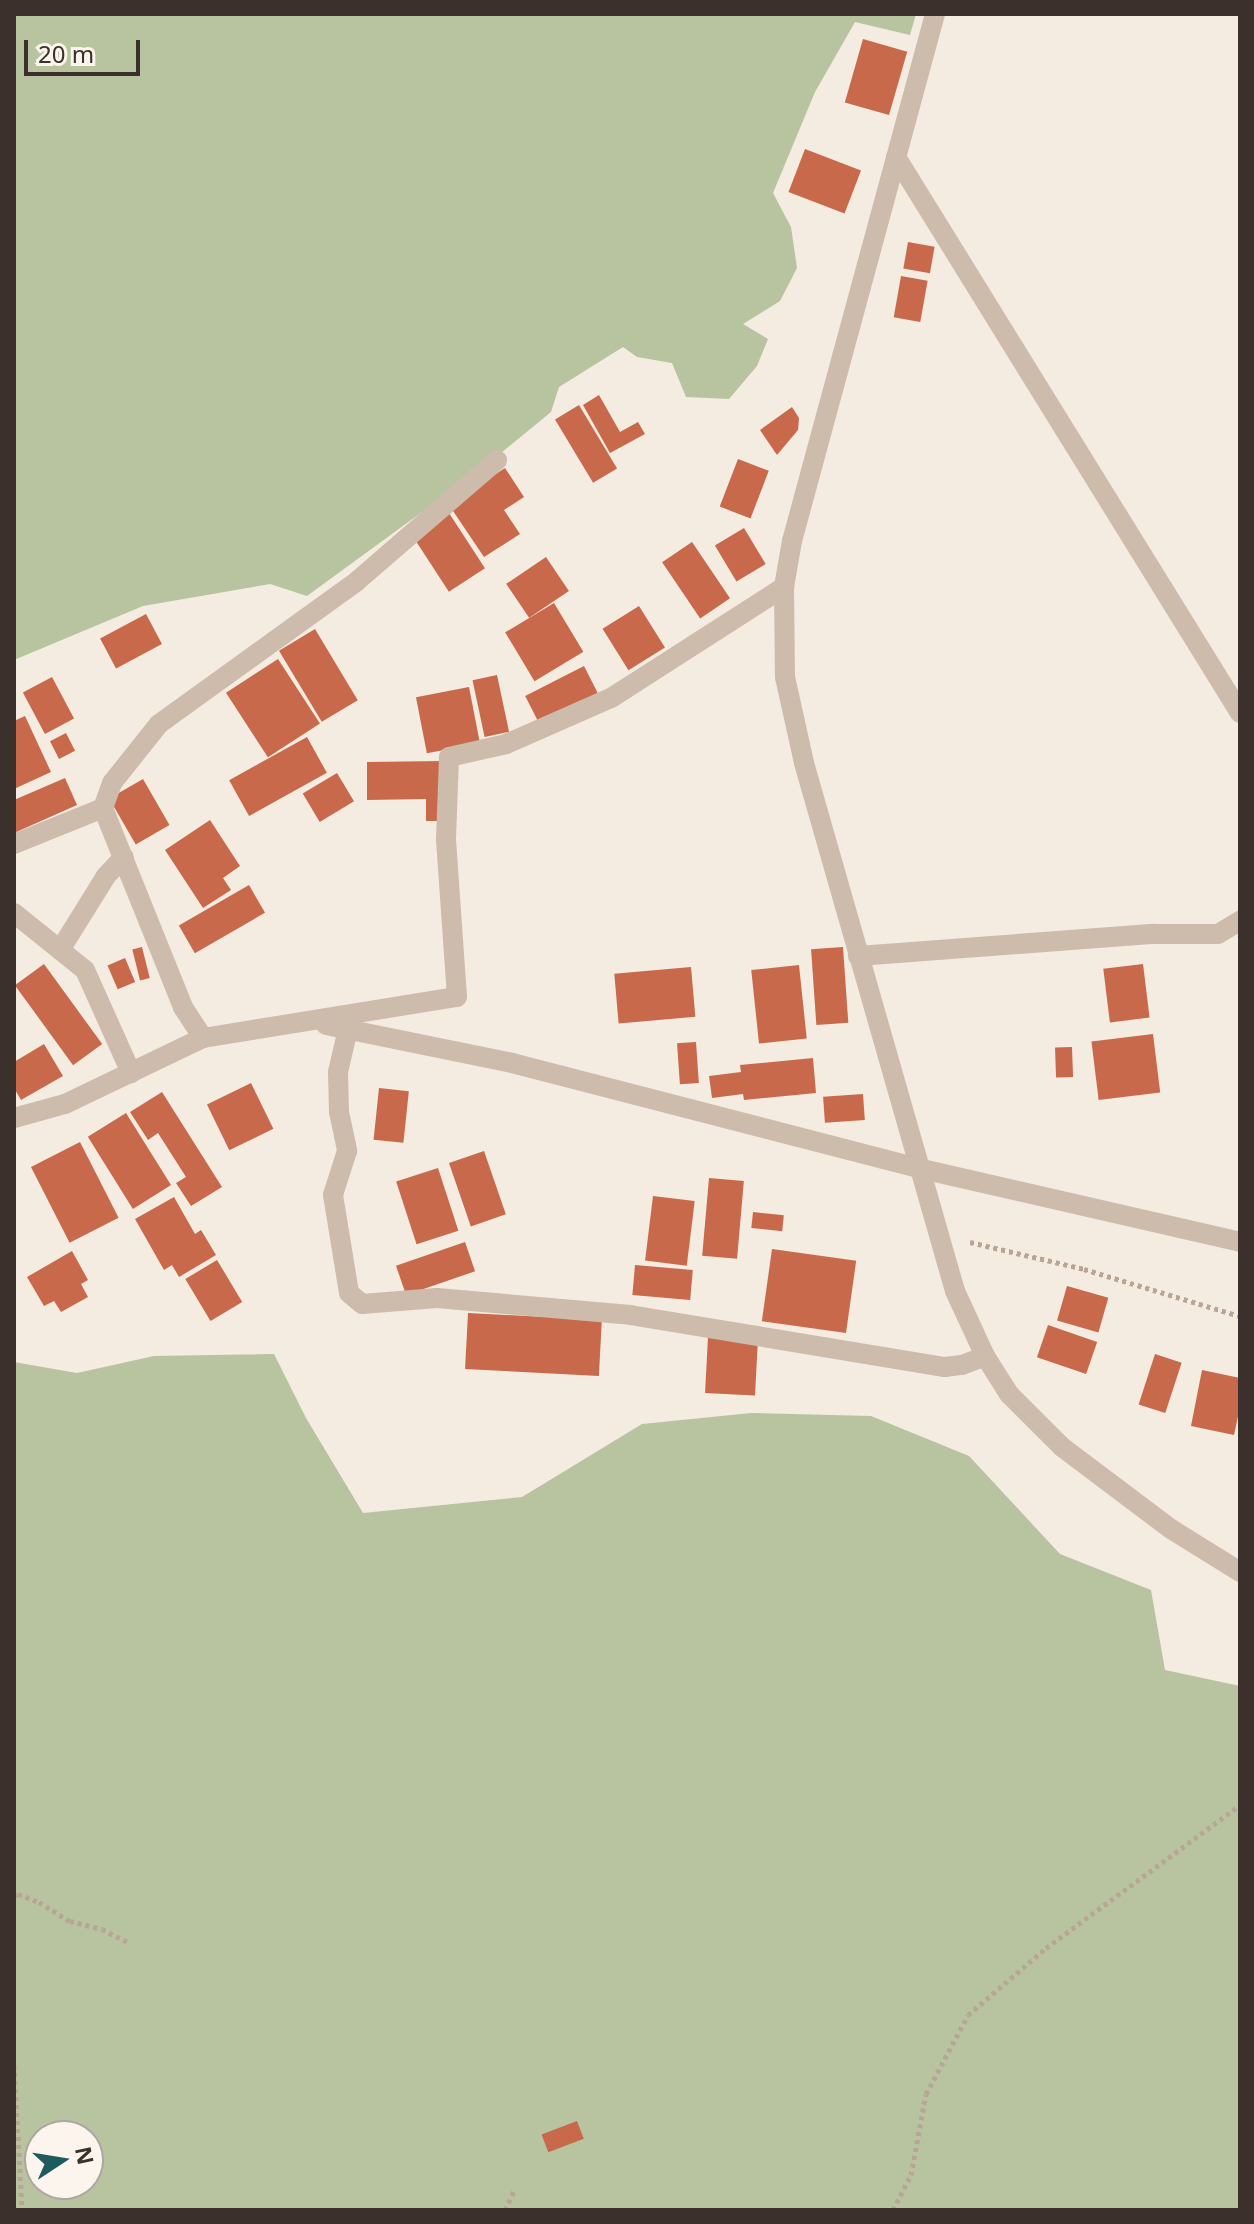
<!DOCTYPE html>
<html>
<head>
<meta charset="utf-8">
<style>
	body { margin:0 }
	#map { position:relative; width:1254px; height:2224px; overflow:hidden; background:#f4ebe1; font-family:"Noto Sans",sans-serif }
	div>[style] { position:absolute }
	[style*='--x'] { left:calc(var(--x)*1px); top:calc(var(--y)*1px); width:calc(var(--w)*1px); rotate:calc(var(--a)*1deg) }
	.green>* { inset:0; background:#b8c4a0 }
	.building>* { inset:0; background:#c8694b; transform-origin:0 0 }
	.path>* { height:5px; margin-top:-2.5px; transform-origin:0; background:repeating-linear-gradient(90deg,#b9a596 0 4px,transparent 0 8px) }
	.lane>* { height:20px; margin:-10px; padding:0 10px; transform-origin:10px; border-radius:10px; background:#cdbbac }
	.street>* { height:20px; margin:-10px; padding:0 10px; transform-origin:10px; border-radius:10px; background:#cdbbac }
	span { translate:-50% -50%; white-space:nowrap; text-align:center; line-height:1.15; -webkit-text-stroke:6px #fbf5ee; paint-order:stroke }
	.frame { position:absolute; inset:0; border:16px solid #3b302b; pointer-events:none }
	.north { position:absolute; left:24px; top:2120px; width:80px; height:80px; box-sizing:border-box; background:#fbf5ee; border:2px solid #aea6a0; border-radius:50%; rotate:78deg; font-size:22px; font-weight:700; line-height:32px; text-align:center; color:#3b302b }
	.north::after { content:''; display:block; margin:auto; width:28px; height:36px; background:#1f5a5e; clip-path:polygon(50% 0,100% 100%,50% 72%,0 100%) }
	.scale { position:absolute; left:24px; top:40px; width:116px; height:36px; box-sizing:border-box; border:4px solid #3b302b; border-top:0; padding-left:10px; font-size:24px; line-height:28px; white-space:nowrap; color:#3b302b; -webkit-text-stroke:6px #fbf5ee; paint-order:stroke }
</style>
</head>
<body>
<div id="map">
	<div class="green">
		<i style="clip-path:polygon(14px 14px,916px 14px,910px 35px,855px 22px,815px 92px,773px 193px,791px 227px,797px 268px,780px 301px,743px 324px,768px 339px,757px 366px,729px 399px,686px 397px,672px 363px,637px 357px,623px 347px,559px 387px,551px 412px,485px 466px,307px 596px,270px 584px,143px 606px,14px 660px)"></i>
		<i style="clip-path:polygon(evenodd,274px 1354px,306px 1418px,363px 1513px,522px 1497px,642px 1424px,751px 1413px,871px 1416px,969px 1456px,1060px 1554px,1151px 1590px,1165px 1670px,1240px 1686px,1240px 2210px,14px 2210px,14px 1362px,77px 1373px,154px 1356px,274px 1354px,40px 2136px,88px 2136px,88px 2184px,40px 2184px,40px 2136px)"></i>
	</div>
	<div class="building">
		<i style="left:863px;top:39px;width:46px;height:66px;rotate:16deg"></i>
		<i style="left:805px;top:149px;width:60px;height:46px;rotate:21deg"></i>
		<i style="left:908px;top:242px;width:27px;height:27px;rotate:10deg"></i>
		<i style="left:901px;top:276px;width:27px;height:42px;rotate:10deg"></i>
		<i style="clip-path:polygon(599px 395px,620px 432px,638px 422px,645px 434px,610px 453px,583px 405px)"></i>
		<i style="left:579px;top:405px;width:74px;height:28px;rotate:59deg"></i>
		<i style="clip-path:polygon(792px 407px,799px 418px,798px 430px,777px 455px,760px 430px)"></i>
		<i style="left:738px;top:459px;width:33px;height:51px;rotate:21deg"></i>
		<i style="clip-path:polygon(505px 468px,524px 497px,504px 510px,520px 534px,484px 557px,449px 505px)"></i>
		<i style="left:449px;top:513px;width:66px;height:43px;rotate:57deg"></i>
		<i style="left:744px;top:528px;width:42px;height:34px;rotate:59deg"></i>
		<i style="left:692px;top:542px;width:68px;height:36px;rotate:56deg"></i>
		<i style="left:546px;top:557px;width:41px;height:48px;rotate:56deg"></i>
		<i style="left:554px;top:603px;width:57px;height:57px;rotate:59deg"></i>
		<i style="left:639px;top:606px;width:49px;height:43px;rotate:58deg"></i>
		<i style="left:146px;top:614px;width:34px;height:52px;rotate:62deg"></i>
		<i style="left:315px;top:629px;width:83px;height:42px;rotate:59deg"></i>
		<i style="left:278px;top:659px;width:77px;height:62px;rotate:57deg"></i>
		<i style="left:584px;top:666px;width:35px;height:66px;rotate:63deg"></i>
		<i style="left:497px;top:675px;width:58px;height:25px;rotate:78deg"></i>
		<i style="left:52px;top:677px;width:47px;height:33px;rotate:62deg"></i>
		<i style="left:469px;top:687px;width:57px;height:54px;rotate:79deg"></i>
		<i style="clip-path:polygon(25px 716px,51px 772px,14px 789px,14px 721px)"></i>
		<i style="left:66px;top:733px;width:20px;height:18px;rotate:63deg"></i>
		<i style="left:307px;top:737px;width:41px;height:89px;rotate:61deg"></i>
		<i style="clip-path:polygon(443px 761px,444px 821px,426px 821px,426px 799px,367px 800px,367px 762px)"></i>
		<i style="left:337px;top:773px;width:33px;height:40px;rotate:59deg"></i>
		<i style="clip-path:polygon(65px 778px,77px 805px,14px 833px,14px 800px)"></i>
		<i style="left:143px;top:779px;width:53px;height:39px;rotate:60deg"></i>
		<i style="clip-path:polygon(210px 820px,240px 866px,223px 878px,231px 890px,203px 908px,165px 850px)"></i>
		<i style="left:249px;top:885px;width:32px;height:81px;rotate:60deg"></i>
		<i style="left:142px;top:947px;width:32px;height:10px;rotate:76deg"></i>
		<i style="left:843px;top:947px;width:76px;height:32px;rotate:86deg"></i>
		<i style="left:125px;top:958px;width:26px;height:19px;rotate:67deg"></i>
		<i style="left:44px;top:964px;width:99px;height:36px;rotate:54deg"></i>
		<i style="left:1143px;top:964px;width:54px;height:40px;rotate:83deg"></i>
		<i style="left:799px;top:965px;width:74px;height:48px;rotate:84deg"></i>
		<i style="left:691px;top:967px;width:50px;height:77px;rotate:85deg"></i>
		<i style="left:1153px;top:1034px;width:59px;height:62px;rotate:83deg"></i>
		<i style="left:696px;top:1042px;width:41px;height:19px;rotate:86deg"></i>
		<i style="clip-path:polygon(44px 1044px,63px 1076px,21px 1100px,14px 1088px,14px 1062px)"></i>
		<i style="left:1072px;top:1047px;width:30px;height:17px;rotate:88deg"></i>
		<i style="clip-path:polygon(813px 1058px,816px 1093px,744px 1100px,743px 1094px,712px 1098px,709px 1076px,741px 1072px,740px 1065px)"></i>
		<i style="left:251px;top:1083px;width:51px;height:49px;rotate:64deg"></i>
		<i style="left:379px;top:1088px;width:30px;height:52px;rotate:6deg"></i>
		<i style="clip-path:polygon(162px 1092px,222px 1187px,191px 1206px,176px 1183px,186px 1177px,158px 1133px,148px 1140px,130px 1112px)"></i>
		<i style="left:863px;top:1094px;width:26px;height:40px;rotate:86deg"></i>
		<i style="left:126px;top:1113px;width:85px;height:45px;rotate:58deg"></i>
		<i style="left:80px;top:1142px;width:85px;height:55px;rotate:63deg"></i>
		<i style="left:484px;top:1151px;width:67px;height:37px;rotate:71deg"></i>
		<i style="left:438px;top:1168px;width:66px;height:44px;rotate:72deg"></i>
		<i style="left:709px;top:1178px;width:35px;height:78px;rotate:5deg"></i>
		<i style="left:653px;top:1196px;width:42px;height:65px;rotate:7deg"></i>
		<i style="clip-path:polygon(174px 1197px,195px 1234px,201px 1230px,216px 1255px,179px 1277px,172px 1265px,164px 1270px,135px 1219px)"></i>
		<i style="left:753px;top:1212px;width:31px;height:16px;rotate:6deg"></i>
		<i style="left:465px;top:1242px;width:31px;height:73px;rotate:71deg"></i>
		<i style="left:772px;top:1249px;width:85px;height:73px;rotate:8deg"></i>
		<i style="clip-path:polygon(72px 1251px,88px 1280px,81px 1284px,88px 1297px,61px 1312px,54px 1301px,44px 1306px,27px 1277px)"></i>
		<i style="left:217px;top:1260px;width:49px;height:37px;rotate:59deg"></i>
		<i style="left:635px;top:1265px;width:58px;height:30px;rotate:5deg"></i>
		<i style="left:1067px;top:1286px;width:43px;height:36px;rotate:16deg"></i>
		<i style="left:468px;top:1313px;width:134px;height:56px;rotate:3deg"></i>
		<i style="left:1048px;top:1325px;width:52px;height:34px;rotate:19deg"></i>
		<i style="left:708px;top:1337px;width:50px;height:56px;rotate:3deg"></i>
		<i style="left:1155px;top:1354px;width:28px;height:53px;rotate:18deg"></i>
		<i style="clip-path:polygon(1202px 1370px,1240px 1378px,1240px 1407px,1234px 1435px,1191px 1426px)"></i>
		<i style="left:577px;top:2121px;width:19px;height:38px;rotate:69deg"></i>
	</div>
	<div class="path">
		<i style="--x:970;--y:1242;--w:117;--a:13.3"></i>
		<i style="--x:1084;--y:1269;--w:163;--a:16.8"></i>
		<i style="--x:14;--y:1896;--w:4;--a:-27"></i>
		<i style="--x:18;--y:1894;--w:22;--a:21"></i>
		<i style="--x:39;--y:1902;--w:36;--a:32"></i>
		<i style="--x:70;--y:1921;--w:33;--a:14"></i>
		<i style="--x:102;--y:1929;--w:30;--a:27"></i>
		<i style="--x:14;--y:2065;--w:145;--a:86.8"></i>
		<i style="--x:505;--y:2210;--w:21;--a:-65"></i>
		<i style="--x:893;--y:2210;--w:39;--a:-63"></i>
		<i style="--x:911;--y:2175;--w:82;--a:-79.5"></i>
		<i style="--x:926;--y:2094;--w:89;--a:-62"></i>
		<i style="--x:968;--y:2015;--w:103;--a:-40.7"></i>
		<i style="--x:1046;--y:1948;--w:241;--a:-36.4"></i>
	</div>
	<div class="lane">
		<i style="--x:348;--y:1029;--w:44;--a:103.1"></i>
		<i style="--x:338;--y:1072;--w:40;--a:88.6"></i>
		<i style="--x:339;--y:1112;--w:40;--a:78"></i>
		<i style="--x:347;--y:1151;--w:46;--a:107.7"></i>
		<i style="--x:333;--y:1195;--w:99;--a:80.7"></i>
		<i style="--x:349;--y:1293;--w:17;--a:40"></i>
		<i style="--x:362;--y:1304;--w:75;--a:-4.6"></i>
		<i style="--x:437;--y:1298;--w:194;--a:5"></i>
		<i style="--x:630;--y:1315;--w:319;--a:9.4"></i>
		<i style="--x:945;--y:1367;--w:17;--a:-7"></i>
		<i style="--x:962;--y:1365;--w:25;--a:-21"></i>
	</div>
	<div class="street">
		<i style="--x:935;--y:14;--w:546;--a:105.18"></i>
		<i style="--x:792;--y:541;--w:47;--a:99.9"></i>
		<i style="--x:784;--y:587;--w:90;--a:89.4"></i>
		<i style="--x:785;--y:677;--w:88;--a:77.5"></i>
		<i style="--x:804;--y:763;--w:549;--a:74.04"></i>
		<i style="--x:955;--y:1291;--w:72;--a:65.2"></i>
		<i style="--x:985;--y:1356;--w:45;--a:57.7"></i>
		<i style="--x:1009;--y:1394;--w:75;--a:45"></i>
		<i style="--x:1062;--y:1447;--w:136;--a:37"></i>
		<i style="--x:1171;--y:1529;--w:81;--a:31.9"></i>
		<i style="--x:896;--y:157;--w:654;--a:58.25"></i>
		<i style="--x:14;--y:844;--w:96;--a:-22"></i>
		<i style="--x:14;--y:913;--w:91;--a:38.8"></i>
		<i style="--x:85;--y:970;--w:113;--a:65.9"></i>
		<i style="--x:60;--y:950;--w:87;--a:-58.1"></i>
		<i style="--x:106;--y:876;--w:26;--a:-47"></i>
		<i style="--x:858;--y:956;--w:297;--a:-4.3"></i>
		<i style="--x:1154;--y:934;--w:64;--a:0"></i>
		<i style="--x:1218;--y:934;--w:26;--a:-31"></i>
		<i style="--x:326;--y:1025;--w:190;--a:11.5"></i>
		<i style="--x:512;--y:1063;--w:423;--a:14.5"></i>
		<i style="--x:922;--y:1169;--w:326;--a:12.9"></i>
		<i style="--x:203;--y:1038;--w:37;--a:-123"></i>
		<i style="--x:183;--y:1007;--w:214;--a:-111.9"></i>
		<i style="--x:103;--y:808;--w:27;--a:-70"></i>
		<i style="--x:112;--y:783;--w:75;--a:-51.5"></i>
		<i style="--x:159;--y:724;--w:244;--a:-35.8"></i>
		<i style="--x:357;--y:581;--w:185;--a:-40.8"></i>
		<i style="--x:14;--y:1118;--w:53;--a:-15.4"></i>
		<i style="--x:65;--y:1104;--w:153;--a:-25.6"></i>
		<i style="--x:203;--y:1038;--w:257;--a:-9.2"></i>
		<i style="--x:457;--y:997;--w:158;--a:-94"></i>
		<i style="--x:446;--y:839;--w:82;--a:-87.9"></i>
		<i style="--x:449;--y:757;--w:58;--a:-12.8"></i>
		<i style="--x:506;--y:744;--w:115;--a:-23.7"></i>
		<i style="--x:611;--y:698;--w:206;--a:-32.7"></i>
	</div>
	<div class="frame"></div>
	<div class="north">N</div>
	<div class="scale">20 m</div>
</div>
</body>
</html>
